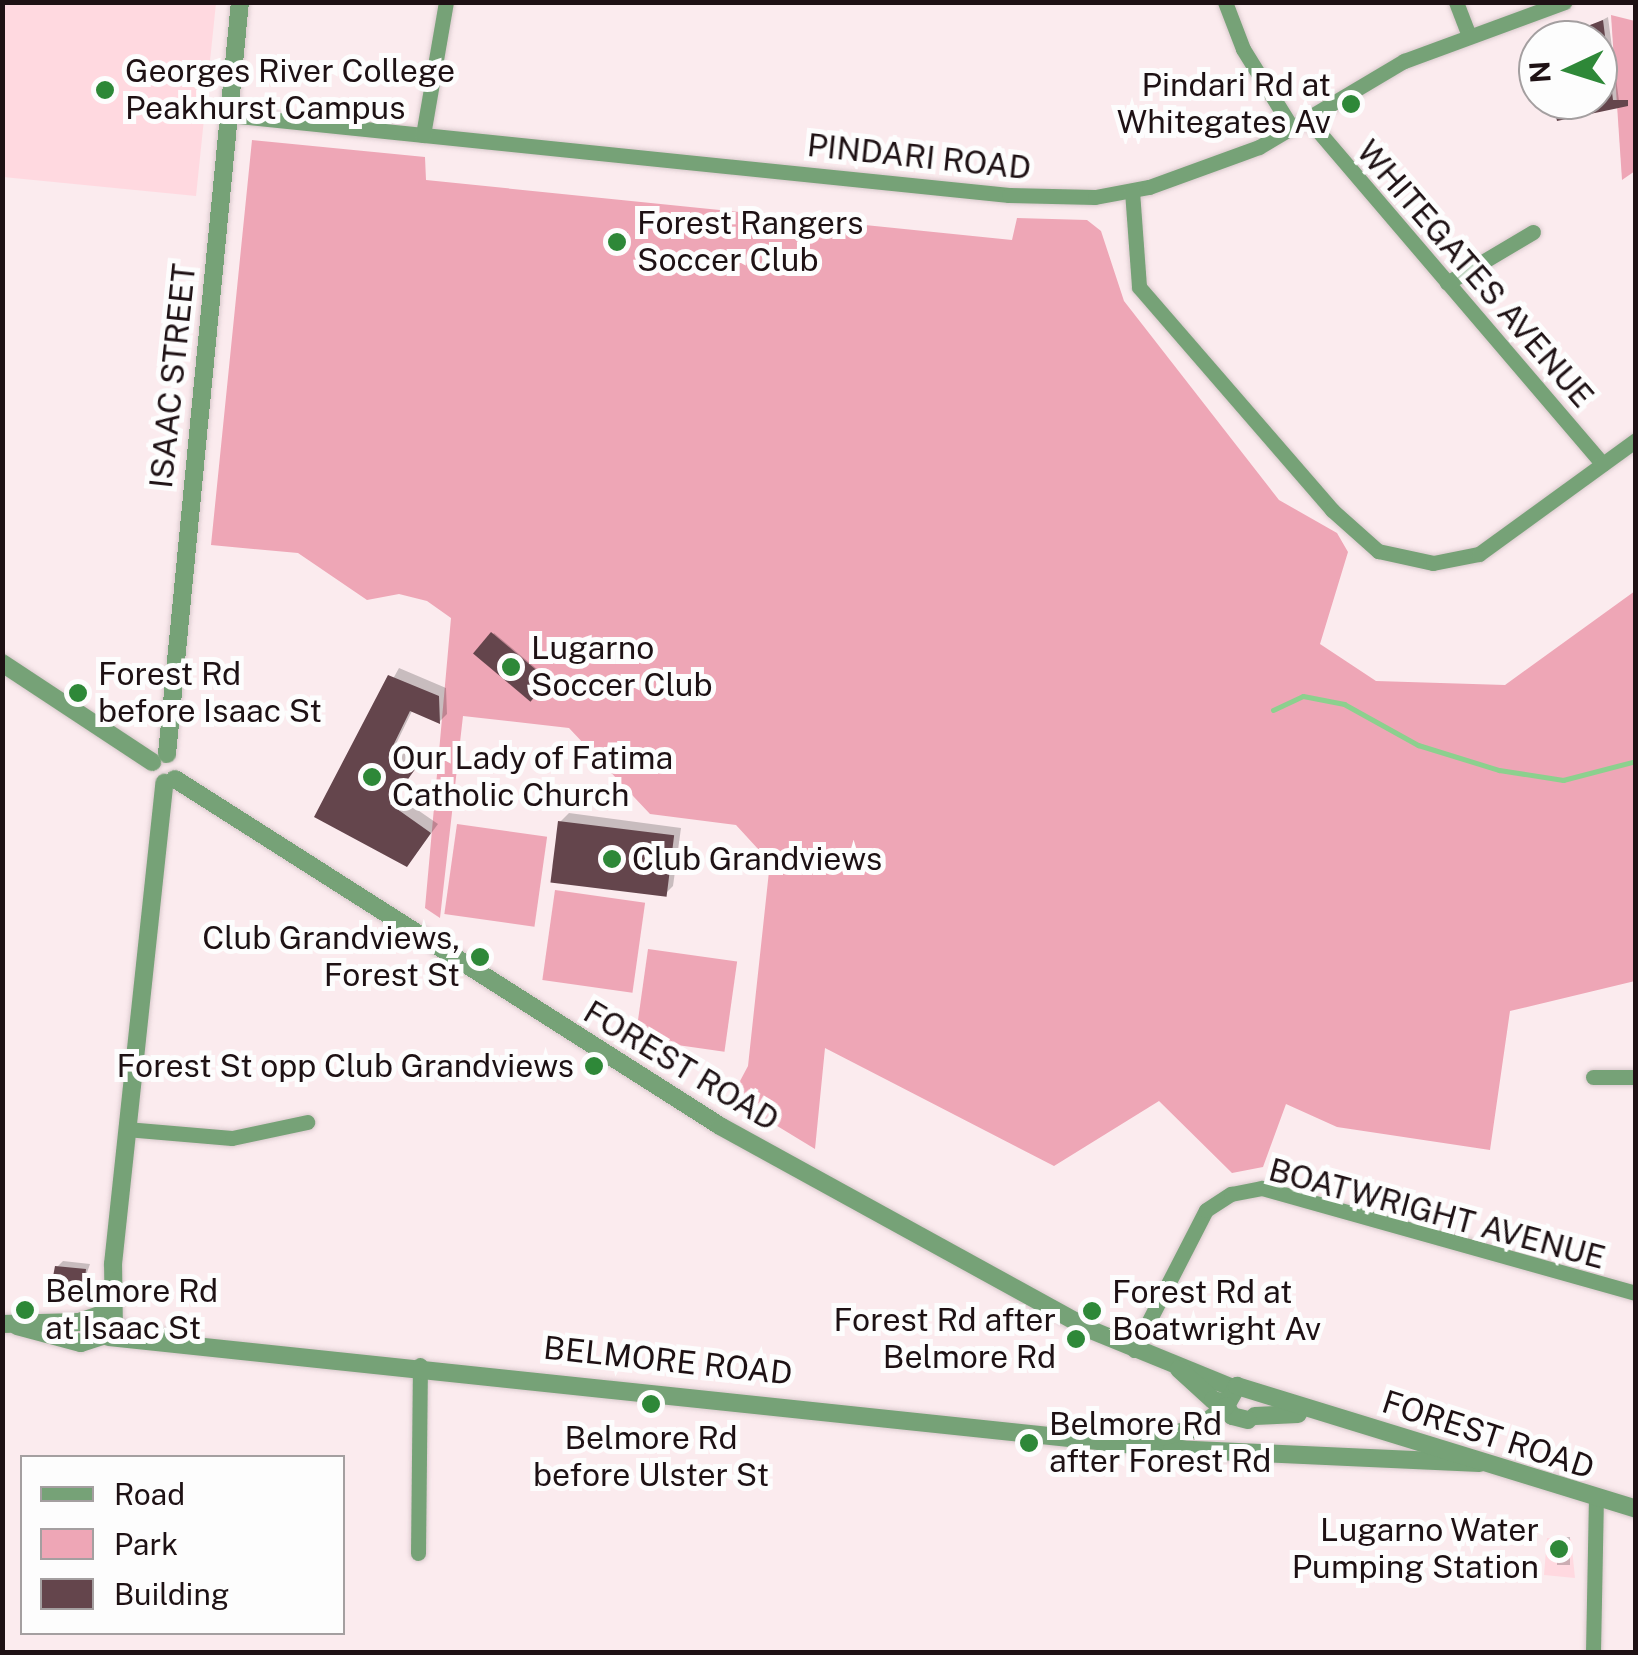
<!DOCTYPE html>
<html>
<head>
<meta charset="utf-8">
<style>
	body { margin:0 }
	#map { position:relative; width:1638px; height:1655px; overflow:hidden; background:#fbebee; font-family:"Public Sans",sans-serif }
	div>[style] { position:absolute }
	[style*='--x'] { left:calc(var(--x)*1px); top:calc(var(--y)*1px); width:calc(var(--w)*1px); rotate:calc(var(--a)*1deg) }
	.built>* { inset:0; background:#ffd9e0 }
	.green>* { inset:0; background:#eea6b6; transform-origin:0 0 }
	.shadow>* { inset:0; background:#0003; transform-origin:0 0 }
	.stream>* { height:5px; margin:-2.5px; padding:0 2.5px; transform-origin:2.5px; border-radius:2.5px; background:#8cd08e }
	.building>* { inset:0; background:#64454c; transform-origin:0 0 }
	.roads { filter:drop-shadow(0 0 2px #d8c8cb) drop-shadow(0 0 2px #d8c8cb) }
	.minor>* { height:15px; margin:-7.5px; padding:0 7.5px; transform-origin:7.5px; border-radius:7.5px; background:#76a277 }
	.tertiary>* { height:18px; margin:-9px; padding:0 9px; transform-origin:9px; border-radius:9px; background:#76a277 }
	.dots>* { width:28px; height:28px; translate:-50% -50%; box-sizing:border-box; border:5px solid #fdfdfd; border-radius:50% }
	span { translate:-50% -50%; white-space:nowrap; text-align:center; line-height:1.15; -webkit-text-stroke:10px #fdfdfd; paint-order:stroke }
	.poi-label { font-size:32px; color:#1e1114 }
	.left { translate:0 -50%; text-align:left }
	.right { translate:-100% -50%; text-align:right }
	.street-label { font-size:32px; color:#1e1114 }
	.frame { position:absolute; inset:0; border:5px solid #1e1114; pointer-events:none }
	.legend { position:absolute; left:20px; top:1455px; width:325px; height:180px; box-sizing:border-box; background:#fdfdfd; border:2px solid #a49fa0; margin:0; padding:12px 18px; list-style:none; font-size:30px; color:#1e1114 }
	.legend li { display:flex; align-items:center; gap:20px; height:50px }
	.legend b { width:50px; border:2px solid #a49fa0 }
	.north { position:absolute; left:1518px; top:20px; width:100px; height:100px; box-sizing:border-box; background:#fdfdfd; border:2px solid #a49fa0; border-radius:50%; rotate:266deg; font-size:28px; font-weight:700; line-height:40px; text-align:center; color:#1e1114 }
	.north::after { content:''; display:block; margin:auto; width:35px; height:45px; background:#2e8838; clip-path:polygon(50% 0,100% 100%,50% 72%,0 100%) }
</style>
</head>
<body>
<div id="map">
	<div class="built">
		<i style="clip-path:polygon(2px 3px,216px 3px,196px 196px,3px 177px)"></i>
		<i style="clip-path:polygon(1547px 1538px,1571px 1539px,1575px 1578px,1544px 1575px)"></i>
	</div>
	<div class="green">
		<i style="clip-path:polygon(1611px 15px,1635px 21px,1635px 171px,1622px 180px)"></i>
		<i style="clip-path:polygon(252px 140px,425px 157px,426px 180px,1012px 240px,1017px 218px,1087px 220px,1101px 231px,1124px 301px,1279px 500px,1337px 533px,1348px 552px,1320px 644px,1376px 681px,1505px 685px,1635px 591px,1635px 981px,1510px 1011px,1490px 1150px,1337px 1127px,1286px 1104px,1263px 1167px,1232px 1173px,1159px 1101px,1054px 1166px,825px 1048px,815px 1149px,731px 1098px,748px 1066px,770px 862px,736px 825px,650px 814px,569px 728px,463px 716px,440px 918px,425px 908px,451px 618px,427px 601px,399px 594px,367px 600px,298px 553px,211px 545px)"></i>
		<i style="left:457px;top:824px;width:91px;height:91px;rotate:8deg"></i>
		<i style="left:555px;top:890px;width:91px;height:91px;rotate:8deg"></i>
		<i style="left:648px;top:949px;width:90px;height:91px;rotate:8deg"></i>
	</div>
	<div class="shadow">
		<i style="clip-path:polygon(1608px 17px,1619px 101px,1555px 100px,1598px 100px,1598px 40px,1569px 38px)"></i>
		<i style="left:611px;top:231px;width:17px;height:18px;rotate:3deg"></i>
		<i style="left:494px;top:633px;width:70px;height:27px;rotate:40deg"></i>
		<i style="clip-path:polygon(399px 668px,446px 688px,447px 714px,440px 721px,413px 709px,395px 746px,422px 759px,396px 795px,438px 824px,415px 855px,317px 816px)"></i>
		<i style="clip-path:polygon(569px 813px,681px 828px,673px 886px,665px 894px,560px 822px)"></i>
		<i style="clip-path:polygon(63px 1261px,90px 1264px,82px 1287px,57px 1267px)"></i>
		<i style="left:1557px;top:1537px;width:13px;height:28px"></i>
	</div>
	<div class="stream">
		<i style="--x:1273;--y:710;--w:33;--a:-25"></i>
		<i style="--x:1303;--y:696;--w:42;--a:11"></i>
		<i style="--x:1344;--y:704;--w:85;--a:29"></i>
		<i style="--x:1418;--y:745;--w:85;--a:17.2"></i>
		<i style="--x:1499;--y:770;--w:65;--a:8.9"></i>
		<i style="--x:1563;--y:780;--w:75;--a:-14.6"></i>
	</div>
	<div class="building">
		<i style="clip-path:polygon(1603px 20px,1613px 100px,1628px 100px,1628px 106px,1557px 121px,1552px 100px,1598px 100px,1598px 40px,1592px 40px,1590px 25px)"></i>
		<i style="left:491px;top:632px;width:75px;height:28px;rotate:40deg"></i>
		<i style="clip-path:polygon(388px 675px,439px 696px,440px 724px,410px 711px,389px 754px,416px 768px,390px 804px,431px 833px,407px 867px,314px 817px)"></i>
		<i style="left:558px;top:821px;width:117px;height:62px;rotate:7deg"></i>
		<i style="clip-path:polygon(55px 1266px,86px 1269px,84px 1289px,76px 1295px,50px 1293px)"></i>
	</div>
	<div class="roads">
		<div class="minor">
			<i style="--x:1225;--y:2;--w:50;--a:69"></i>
			<i style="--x:1243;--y:49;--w:93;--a:58.2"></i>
			<i style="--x:1456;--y:2;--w:33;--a:69"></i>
			<i style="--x:229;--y:115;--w:784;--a:5.86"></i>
			<i style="--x:1009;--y:195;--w:86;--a:1.3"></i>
			<i style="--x:1095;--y:197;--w:55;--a:-10.5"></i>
			<i style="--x:1149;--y:187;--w:117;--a:-20"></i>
			<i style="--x:1259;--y:147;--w:169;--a:-30.7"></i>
			<i style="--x:1404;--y:61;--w:171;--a:-20.2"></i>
			<i style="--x:1307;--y:118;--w:455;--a:49.5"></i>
			<i style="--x:423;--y:135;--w:135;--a:-80.2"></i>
			<i style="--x:1132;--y:191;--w:96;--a:85.8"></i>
			<i style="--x:1139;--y:287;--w:295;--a:49.1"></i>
			<i style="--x:1332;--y:510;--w:62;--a:41.7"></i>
			<i style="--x:1378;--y:551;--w:56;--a:12.3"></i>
			<i style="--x:1433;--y:563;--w:47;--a:-11.1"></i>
			<i style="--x:1479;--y:554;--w:194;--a:-36"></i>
			<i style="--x:1447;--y:283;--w:100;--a:-30.7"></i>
			<i style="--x:1593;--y:1077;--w:43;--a:0"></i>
			<i style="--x:126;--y:1129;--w:106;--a:4.9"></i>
			<i style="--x:232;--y:1138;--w:77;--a:-12"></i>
			<i style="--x:1134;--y:1350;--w:157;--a:-62.8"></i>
			<i style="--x:1206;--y:1210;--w:30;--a:-33"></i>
			<i style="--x:1231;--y:1194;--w:32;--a:-11"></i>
			<i style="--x:1262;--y:1188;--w:388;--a:15.7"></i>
			<i style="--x:418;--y:1553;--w:188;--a:-89.4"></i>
			<i style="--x:1593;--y:1652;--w:151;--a:-88.9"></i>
		</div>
		<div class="tertiary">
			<i style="--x:2;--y:663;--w:180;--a:33.4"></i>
			<i style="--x:167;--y:754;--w:756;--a:-84.46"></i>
			<i style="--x:175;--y:779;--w:646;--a:32.48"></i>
			<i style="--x:720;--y:1126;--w:423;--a:28.8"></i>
			<i style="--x:1091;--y:1330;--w:153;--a:22.2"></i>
			<i style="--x:2;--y:1324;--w:77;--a:-1.5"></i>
			<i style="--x:79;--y:1322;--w:24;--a:-19"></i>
			<i style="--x:102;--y:1314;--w:13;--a:32"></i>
			<i style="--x:17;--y:1326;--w:66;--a:14.9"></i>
			<i style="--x:81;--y:1343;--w:35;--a:-18"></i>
			<i style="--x:114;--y:1332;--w:68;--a:-90.8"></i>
			<i style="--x:113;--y:1264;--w:484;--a:-83.9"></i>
			<i style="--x:115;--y:1327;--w:70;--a:11.5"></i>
			<i style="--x:109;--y:1337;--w:1069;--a:6.01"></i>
			<i style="--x:1172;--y:1449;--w:308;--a:2.6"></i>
			<i style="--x:1179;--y:1369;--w:46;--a:42.4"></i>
			<i style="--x:1213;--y:1400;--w:13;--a:13"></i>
			<i style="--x:1255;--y:1416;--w:43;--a:-2.7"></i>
			<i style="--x:1248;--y:1420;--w:16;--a:-166"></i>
			<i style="--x:1232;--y:1416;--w:12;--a:-121"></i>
			<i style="--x:1226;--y:1406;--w:23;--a:-61"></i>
			<i style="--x:1237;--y:1386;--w:418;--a:17.1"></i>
			<i style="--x:1146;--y:1440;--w:54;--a:-12.8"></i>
			<i style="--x:1199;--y:1428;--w:35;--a:-39"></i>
		</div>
	</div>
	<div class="dots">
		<i style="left:105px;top:90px;background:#2e8838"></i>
		<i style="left:1351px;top:104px;background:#2e8838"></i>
		<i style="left:617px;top:242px;background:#2e8838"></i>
		<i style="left:511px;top:667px;background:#2e8838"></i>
		<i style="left:78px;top:693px;background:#2e8838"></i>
		<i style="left:372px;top:777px;background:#2e8838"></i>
		<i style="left:612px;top:859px;background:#2e8838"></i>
		<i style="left:480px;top:957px;background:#2e8838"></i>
		<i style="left:594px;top:1066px;background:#2e8838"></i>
		<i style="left:25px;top:1310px;background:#2e8838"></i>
		<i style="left:1092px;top:1311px;background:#2e8838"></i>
		<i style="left:1076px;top:1339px;background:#2e8838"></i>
		<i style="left:651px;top:1404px;background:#2e8838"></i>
		<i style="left:1029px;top:1443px;background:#2e8838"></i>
		<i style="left:1559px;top:1549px;background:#2e8838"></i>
	</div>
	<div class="poi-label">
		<span class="left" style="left:125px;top:90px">Georges River College<br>Peakhurst Campus</span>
		<span class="right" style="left:1331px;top:104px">Pindari Rd at<br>Whitegates Av</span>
		<span class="left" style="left:637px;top:242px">Forest Rangers<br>Soccer Club</span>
		<span class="left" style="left:531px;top:667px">Lugarno<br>Soccer Club</span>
		<span class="left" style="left:98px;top:693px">Forest Rd<br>before Isaac St</span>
		<span class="left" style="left:392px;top:777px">Our Lady of Fatima<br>Catholic Church</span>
		<span class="left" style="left:632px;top:859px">Club Grandviews</span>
		<span class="right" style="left:460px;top:957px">Club Grandviews,<br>Forest St</span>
		<span class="right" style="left:574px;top:1066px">Forest St opp Club Grandviews</span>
		<span class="left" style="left:45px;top:1310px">Belmore Rd<br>at Isaac St</span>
		<span class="left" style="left:1112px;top:1311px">Forest Rd at<br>Boatwright Av</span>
		<span class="right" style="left:1056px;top:1339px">Forest Rd after<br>Belmore Rd</span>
		<span class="left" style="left:1049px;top:1443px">Belmore Rd<br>after Forest Rd</span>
		<span style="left:651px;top:1457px">Belmore Rd<br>before Ulster St</span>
		<span class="right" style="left:1539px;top:1549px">Lugarno Water<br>Pumping Station</span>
	</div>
	<div class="street-label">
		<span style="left:919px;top:157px;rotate:6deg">PINDARI ROAD</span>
		<span style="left:1475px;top:274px;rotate:49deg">WHITEGATES AVENUE</span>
		<span style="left:173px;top:376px;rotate:-84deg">ISAAC STREET</span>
		<span style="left:681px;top:1066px;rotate:31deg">FOREST ROAD</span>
		<span style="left:1437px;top:1214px;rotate:15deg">BOATWRIGHT AVENUE</span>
		<span style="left:668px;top:1361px;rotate:6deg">BELMORE ROAD</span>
		<span style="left:1488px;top:1435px;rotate:18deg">FOREST ROAD</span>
	</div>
	<div class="frame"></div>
	<ul class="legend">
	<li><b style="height:12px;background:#76a277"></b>Road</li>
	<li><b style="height:28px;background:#eea6b6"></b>Park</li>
	<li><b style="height:28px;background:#64454c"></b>Building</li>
	</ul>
	<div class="north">N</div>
</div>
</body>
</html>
